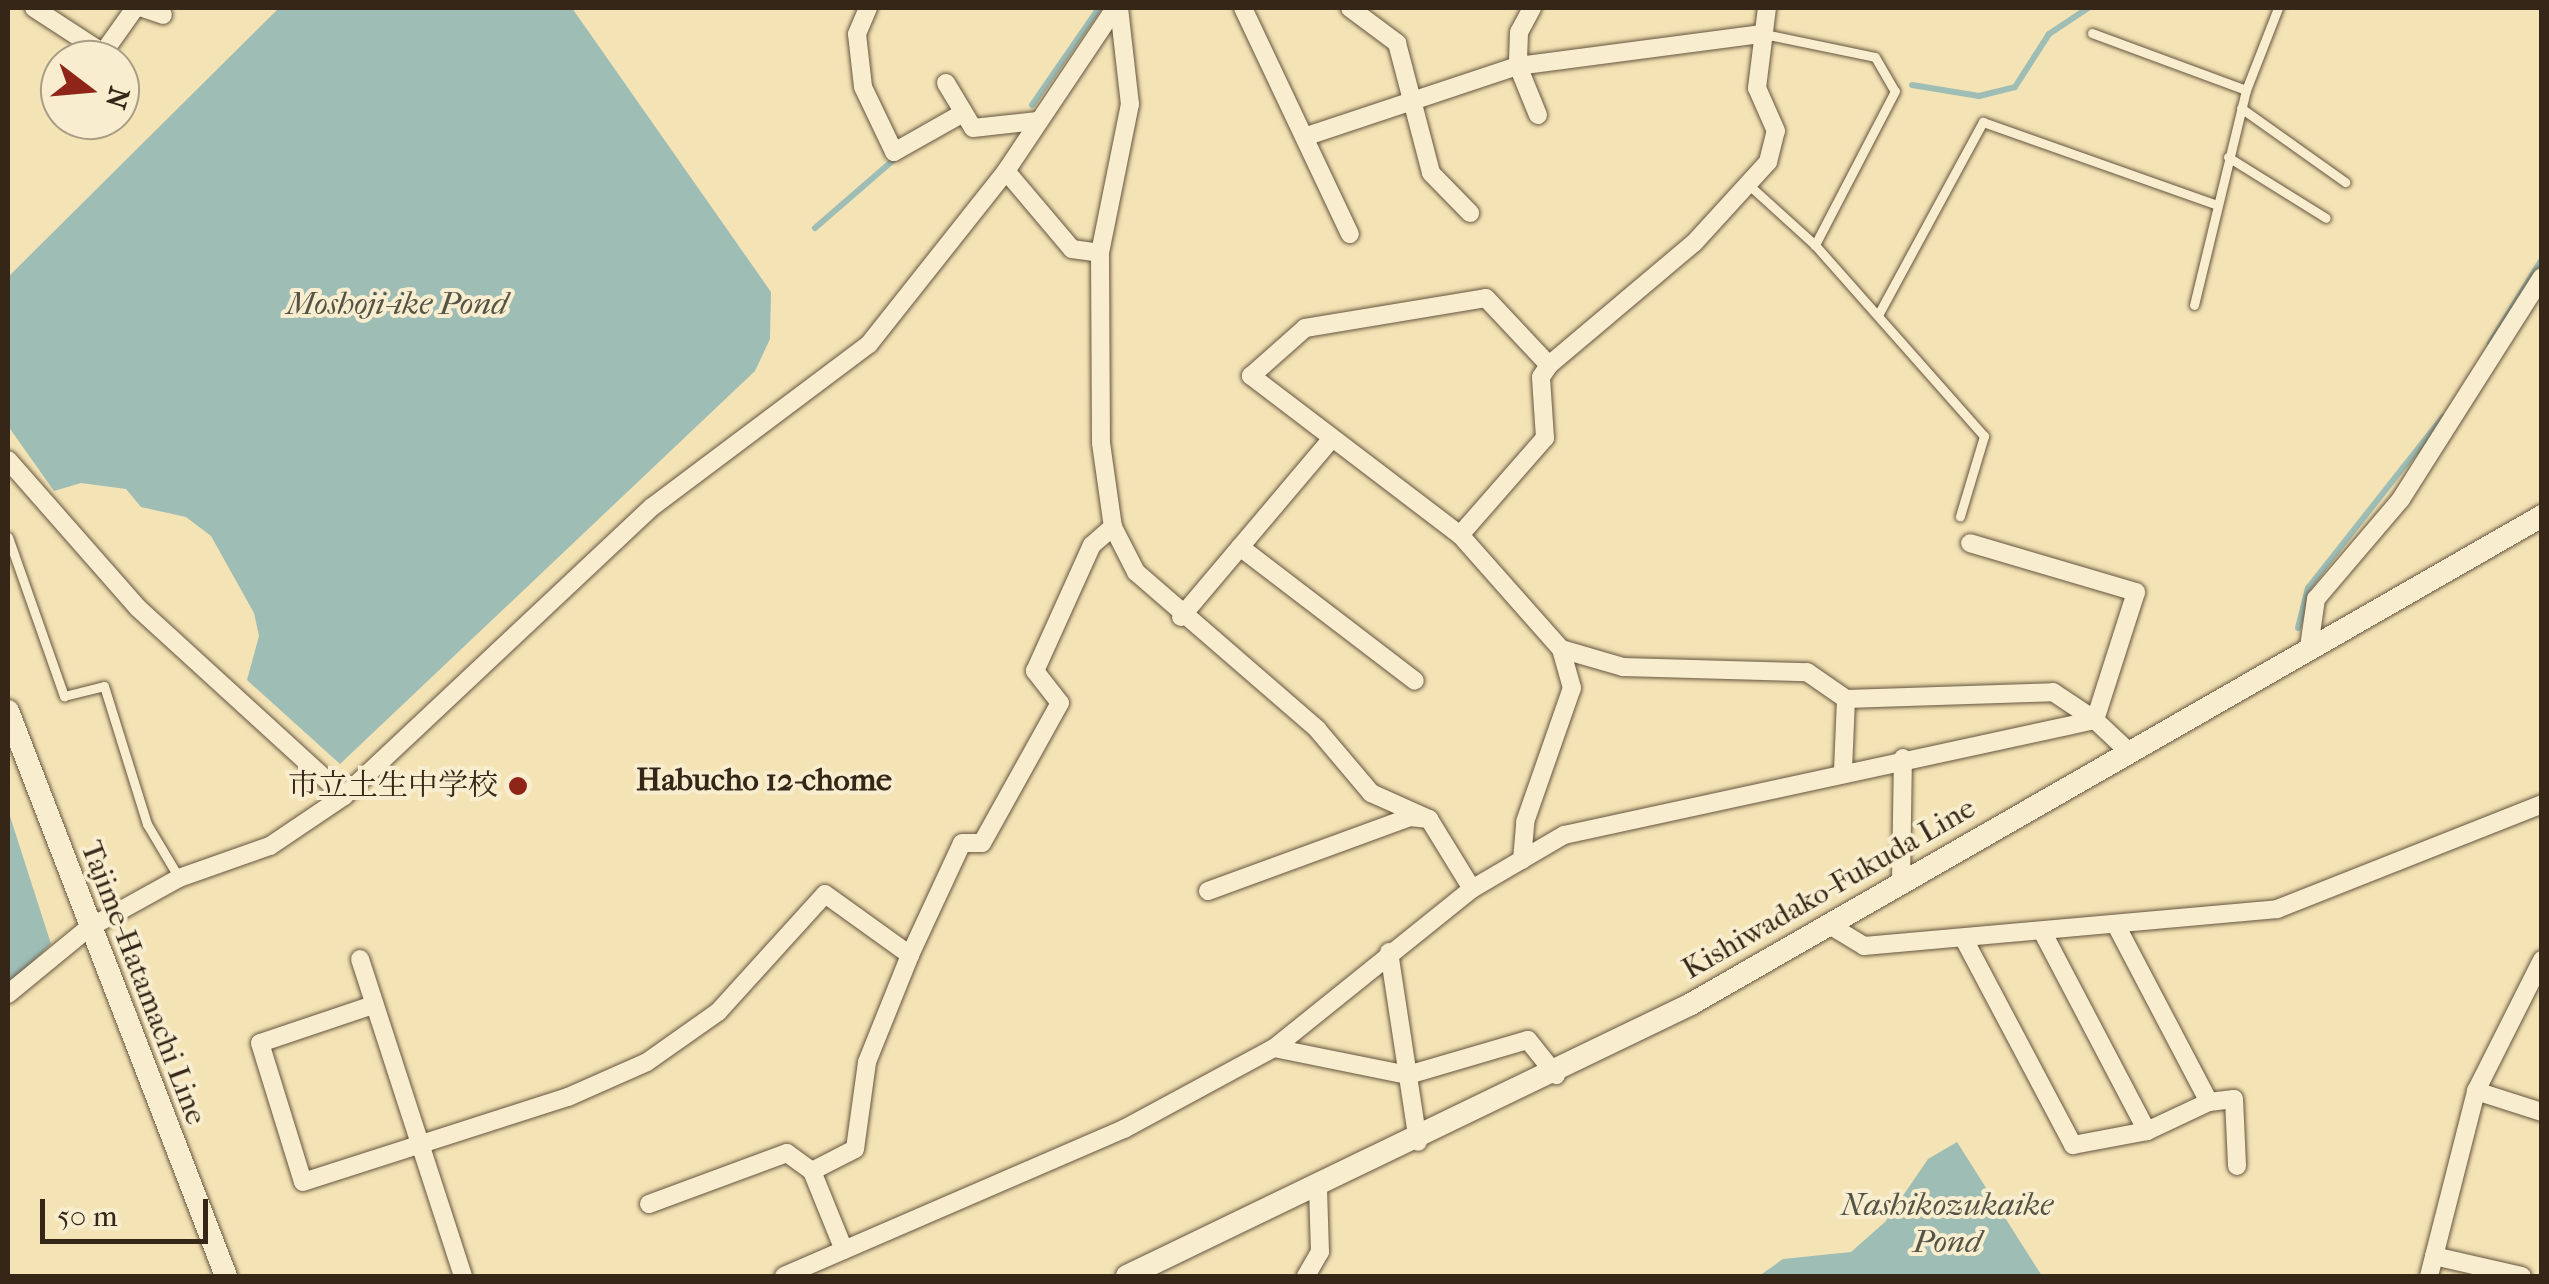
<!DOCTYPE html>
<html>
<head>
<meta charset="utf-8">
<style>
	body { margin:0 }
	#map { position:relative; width:2549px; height:1284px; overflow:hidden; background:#f4e3b5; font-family:"IM FELL French Canon","Noto Serif JP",serif }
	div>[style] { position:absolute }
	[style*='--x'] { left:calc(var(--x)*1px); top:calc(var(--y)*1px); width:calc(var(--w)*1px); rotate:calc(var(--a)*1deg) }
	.water>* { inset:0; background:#9ebdb5 }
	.stream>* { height:6px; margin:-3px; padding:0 3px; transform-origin:3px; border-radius:3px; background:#9ebdb5 }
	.roads { filter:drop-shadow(0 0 2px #65553e) drop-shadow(0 0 2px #65553e) }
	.service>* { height:9px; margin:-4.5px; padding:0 4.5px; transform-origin:4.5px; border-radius:4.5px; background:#f8edcf }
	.minor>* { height:18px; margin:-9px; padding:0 9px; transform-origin:9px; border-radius:9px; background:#f8edcf }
	.tertiary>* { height:22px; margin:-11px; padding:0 11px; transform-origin:11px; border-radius:11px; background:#f8edcf }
	.dots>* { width:28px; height:28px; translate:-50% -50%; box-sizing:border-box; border:5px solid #f8edcf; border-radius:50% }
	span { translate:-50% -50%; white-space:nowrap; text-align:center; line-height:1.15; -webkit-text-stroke:8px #f8edcf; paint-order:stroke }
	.poi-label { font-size:30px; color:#352617 }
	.right { translate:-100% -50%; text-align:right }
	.street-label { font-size:30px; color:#352617 }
	.water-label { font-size:32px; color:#545346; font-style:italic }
	.neighbourhood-label { font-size:32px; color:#352617; font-weight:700 }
	.frame { position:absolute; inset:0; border:10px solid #352617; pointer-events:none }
	.north { position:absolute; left:40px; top:40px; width:100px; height:100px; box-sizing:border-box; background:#f8edcf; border:2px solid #aa9d85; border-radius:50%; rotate:106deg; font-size:28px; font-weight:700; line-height:40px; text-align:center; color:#352617 }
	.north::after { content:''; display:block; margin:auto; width:35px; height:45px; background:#8f2418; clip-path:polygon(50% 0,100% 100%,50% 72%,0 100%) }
	.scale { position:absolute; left:40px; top:1199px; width:168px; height:45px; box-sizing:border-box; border:5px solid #352617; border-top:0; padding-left:12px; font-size:30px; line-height:35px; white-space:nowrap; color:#352617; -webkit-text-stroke:8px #f8edcf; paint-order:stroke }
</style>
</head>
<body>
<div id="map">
	<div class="water">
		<i style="clip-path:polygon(279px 8px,572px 8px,771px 292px,770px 339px,755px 371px,340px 764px,247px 680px,259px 636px,254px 613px,211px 536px,186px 517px,141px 507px,126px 489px,81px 483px,54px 491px,8px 426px,8px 277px)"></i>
		<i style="clip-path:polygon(8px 810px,51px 944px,8px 986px)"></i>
		<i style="clip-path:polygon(1957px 1142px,2042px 1276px,1759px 1276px,1783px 1259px,1851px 1252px,1885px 1222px,1928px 1159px)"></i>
	</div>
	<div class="stream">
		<i style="--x:1912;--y:85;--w:68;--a:9.3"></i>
		<i style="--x:1979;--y:96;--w:37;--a:-14"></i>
		<i style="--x:2015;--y:87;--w:63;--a:-57.3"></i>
		<i style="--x:2049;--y:34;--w:47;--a:-33.7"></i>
		<i style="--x:1032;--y:105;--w:118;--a:-55.4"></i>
		<i style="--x:815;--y:228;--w:108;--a:-40.9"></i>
		<i style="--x:2490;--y:343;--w:99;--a:-58.2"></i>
		<i style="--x:2298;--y:628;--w:41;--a:-76"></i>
		<i style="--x:2308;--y:588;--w:218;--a:-51.7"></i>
	</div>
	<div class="roads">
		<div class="service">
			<i style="--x:2092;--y:33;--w:164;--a:20.3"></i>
			<i style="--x:1764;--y:34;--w:113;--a:11.7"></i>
			<i style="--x:1875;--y:57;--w:39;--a:60"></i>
			<i style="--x:1895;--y:91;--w:174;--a:117.5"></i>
			<i style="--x:2241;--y:108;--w:128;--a:35.4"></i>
			<i style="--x:2228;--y:157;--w:115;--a:31.9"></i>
			<i style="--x:1750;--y:186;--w:88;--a:42.2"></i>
			<i style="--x:1815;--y:245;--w:255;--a:48.5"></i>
			<i style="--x:1984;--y:436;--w:84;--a:106.7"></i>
			<i style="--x:2194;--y:305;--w:221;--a:-76.4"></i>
			<i style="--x:2246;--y:90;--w:88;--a:-68.7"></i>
			<i style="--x:1878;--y:315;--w:220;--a:-61.5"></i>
			<i style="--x:1983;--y:122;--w:246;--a:19.5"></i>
			<i style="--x:8;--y:537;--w:169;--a:70.6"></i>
			<i style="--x:64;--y:696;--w:41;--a:-14"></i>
			<i style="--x:104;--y:686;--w:145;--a:72.7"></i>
			<i style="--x:147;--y:824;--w:63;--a:59.3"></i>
		</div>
		<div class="minor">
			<i style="--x:34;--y:8;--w:82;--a:33.1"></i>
			<i style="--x:103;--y:53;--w:55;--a:-54.6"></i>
			<i style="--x:143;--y:8;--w:21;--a:19"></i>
			<i style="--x:868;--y:8;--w:28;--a:113"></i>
			<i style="--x:857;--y:34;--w:53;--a:83.5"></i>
			<i style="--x:863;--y:87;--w:72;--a:64.5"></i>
			<i style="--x:894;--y:152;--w:73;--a:-29.4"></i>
			<i style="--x:1119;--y:8;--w:97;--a:83.5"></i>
			<i style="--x:1130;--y:104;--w:152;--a:101.4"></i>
			<i style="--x:1100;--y:253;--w:190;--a:89.7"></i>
			<i style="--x:1101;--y:443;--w:85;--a:81.9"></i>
			<i style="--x:1113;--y:527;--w:51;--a:62.9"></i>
			<i style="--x:1136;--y:572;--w:240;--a:40.9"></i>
			<i style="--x:1317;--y:729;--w:84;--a:49.8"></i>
			<i style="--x:1371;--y:793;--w:64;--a:24.1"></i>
			<i style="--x:1243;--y:8;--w:250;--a:64.7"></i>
			<i style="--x:1350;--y:8;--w:59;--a:36.7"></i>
			<i style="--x:1397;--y:43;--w:134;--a:75.3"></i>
			<i style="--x:1431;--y:173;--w:56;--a:45.7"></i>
			<i style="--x:1532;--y:8;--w:27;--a:118"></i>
			<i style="--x:1519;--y:32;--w:34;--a:92"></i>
			<i style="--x:1518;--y:66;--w:53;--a:67.8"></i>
			<i style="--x:946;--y:83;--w:52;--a:59"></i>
			<i style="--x:973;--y:128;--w:63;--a:-6.3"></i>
			<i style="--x:1310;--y:135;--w:219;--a:-18.4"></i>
			<i style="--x:1518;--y:66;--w:245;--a:-7.5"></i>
			<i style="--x:1006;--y:171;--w:102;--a:49.8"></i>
			<i style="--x:1072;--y:249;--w:28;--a:8"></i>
			<i style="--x:8;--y:460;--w:197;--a:48.7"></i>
			<i style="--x:138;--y:608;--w:279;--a:42.4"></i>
			<i style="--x:1460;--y:535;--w:263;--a:-142.7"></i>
			<i style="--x:1251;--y:376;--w:72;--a:-41.6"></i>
			<i style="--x:1305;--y:328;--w:183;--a:-9.4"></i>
			<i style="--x:1486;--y:298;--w:92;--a:46.8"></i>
			<i style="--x:1240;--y:547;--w:220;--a:37.4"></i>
			<i style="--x:1181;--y:617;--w:234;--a:-49.8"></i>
			<i style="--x:2309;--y:647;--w:49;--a:-81.7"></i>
			<i style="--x:2316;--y:599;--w:131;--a:-49.6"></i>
			<i style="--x:2401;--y:499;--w:263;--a:-57.6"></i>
			<i style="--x:1561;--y:649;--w:65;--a:16.2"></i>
			<i style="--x:1623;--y:667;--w:184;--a:1.6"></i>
			<i style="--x:1807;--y:672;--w:47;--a:34.7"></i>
			<i style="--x:1846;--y:699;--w:71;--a:92.4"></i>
			<i style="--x:1846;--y:699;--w:207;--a:-1.9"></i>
			<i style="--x:2053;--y:692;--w:50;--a:33.7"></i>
			<i style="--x:2095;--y:720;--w:134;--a:-72.2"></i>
			<i style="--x:2136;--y:592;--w:173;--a:-163.6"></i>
			<i style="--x:1522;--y:860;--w:38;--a:-85"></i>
			<i style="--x:1525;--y:822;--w:142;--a:-70.7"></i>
			<i style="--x:1572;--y:688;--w:41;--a:-105.8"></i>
			<i style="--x:1561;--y:649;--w:152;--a:-131.5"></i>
			<i style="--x:1460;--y:535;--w:129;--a:-48.8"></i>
			<i style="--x:1545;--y:438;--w:61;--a:-93.8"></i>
			<i style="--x:1541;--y:377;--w:14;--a:-56"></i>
			<i style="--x:1549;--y:365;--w:189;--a:-40.1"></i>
			<i style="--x:1694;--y:243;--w:110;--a:-47.6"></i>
			<i style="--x:1768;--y:162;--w:32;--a:-76"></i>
			<i style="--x:1776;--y:131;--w:47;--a:-113.8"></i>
			<i style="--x:1757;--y:88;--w:81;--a:-82.9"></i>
			<i style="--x:1901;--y:881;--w:123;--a:-89.1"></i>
			<i style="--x:1208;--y:891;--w:215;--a:-20.1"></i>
			<i style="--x:1410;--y:817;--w:19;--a:6"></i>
			<i style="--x:1429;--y:819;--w:82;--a:58.4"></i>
			<i style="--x:1828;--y:924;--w:42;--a:31.4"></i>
			<i style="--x:1864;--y:946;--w:415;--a:-5.1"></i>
			<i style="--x:2277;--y:909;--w:285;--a:-21.6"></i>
			<i style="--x:2043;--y:933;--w:224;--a:62.3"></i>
			<i style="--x:1965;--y:941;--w:231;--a:62.1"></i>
			<i style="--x:2073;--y:1145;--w:75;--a:-10.7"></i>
			<i style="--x:2147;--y:1131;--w:68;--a:-25.1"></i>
			<i style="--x:2209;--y:1102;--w:198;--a:-117.7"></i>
			<i style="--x:1389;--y:952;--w:192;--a:81.3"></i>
			<i style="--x:360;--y:959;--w:333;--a:72"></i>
			<i style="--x:8;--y:994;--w:102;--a:-39.4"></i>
			<i style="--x:87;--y:929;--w:105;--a:-29"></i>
			<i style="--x:179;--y:878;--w:96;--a:-19.4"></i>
			<i style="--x:270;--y:846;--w:89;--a:-34"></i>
			<i style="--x:344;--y:796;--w:422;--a:-43.2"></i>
			<i style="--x:652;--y:507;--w:271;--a:-36.9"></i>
			<i style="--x:869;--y:344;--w:221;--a:-51.6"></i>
			<i style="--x:1006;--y:171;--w:196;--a:-56.2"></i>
			<i style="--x:373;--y:1005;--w:119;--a:161.4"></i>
			<i style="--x:260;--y:1043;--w:145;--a:72.8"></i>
			<i style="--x:303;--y:1182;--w:278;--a:-17.8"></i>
			<i style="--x:568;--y:1097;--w:86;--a:-23.9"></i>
			<i style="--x:647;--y:1062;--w:87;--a:-35.2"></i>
			<i style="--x:718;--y:1012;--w:159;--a:-47.8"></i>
			<i style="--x:825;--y:894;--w:105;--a:35.7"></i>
			<i style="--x:1274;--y:1048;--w:137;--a:11.4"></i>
			<i style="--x:1408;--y:1075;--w:125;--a:-16.3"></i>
			<i style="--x:1528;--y:1040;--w:45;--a:51.3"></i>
			<i style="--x:2476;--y:1091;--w:69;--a:17.7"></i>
			<i style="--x:2209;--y:1102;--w:25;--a:-7"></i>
			<i style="--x:2234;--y:1099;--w:67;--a:87.4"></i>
			<i style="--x:649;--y:1204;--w:147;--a:-20.3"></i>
			<i style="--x:787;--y:1153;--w:31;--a:36"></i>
			<i style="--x:844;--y:1250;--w:85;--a:-112.1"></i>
			<i style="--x:812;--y:1171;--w:48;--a:-27.1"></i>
			<i style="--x:855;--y:1149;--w:88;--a:-82.1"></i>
			<i style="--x:867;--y:1062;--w:115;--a:-68.1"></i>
			<i style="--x:910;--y:955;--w:123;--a:-65.1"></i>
			<i style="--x:962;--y:843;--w:20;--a:0"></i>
			<i style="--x:982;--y:843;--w:160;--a:-60.9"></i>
			<i style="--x:1060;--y:703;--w:41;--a:-128"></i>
			<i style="--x:1035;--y:671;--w:138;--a:-65.7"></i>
			<i style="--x:1092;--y:545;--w:28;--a:-41"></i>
			<i style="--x:2434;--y:1256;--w:90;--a:12.8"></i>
			<i style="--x:784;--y:1276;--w:370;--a:-23.4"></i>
			<i style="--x:1124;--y:1129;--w:170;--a:-28.4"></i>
			<i style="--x:1274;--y:1048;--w:254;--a:-38.8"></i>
			<i style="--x:1472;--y:889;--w:107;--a:-30.4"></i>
			<i style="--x:1564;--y:835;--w:543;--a:-12.22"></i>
			<i style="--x:2095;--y:720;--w:44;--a:43.2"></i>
			<i style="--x:1306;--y:1276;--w:28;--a:-60"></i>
			<i style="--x:1320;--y:1252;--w:65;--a:-91.8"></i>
			<i style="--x:2429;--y:1276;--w:191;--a:-75.7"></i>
			<i style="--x:2476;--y:1091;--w:147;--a:-63.3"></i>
		</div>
		<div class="tertiary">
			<i style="--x:8;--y:711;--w:606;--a:68.9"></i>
			<i style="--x:1127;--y:1276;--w:626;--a:-25.75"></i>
			<i style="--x:1691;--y:1004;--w:981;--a:-29.83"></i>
		</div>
	</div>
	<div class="dots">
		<i style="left:518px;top:786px;background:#8f2418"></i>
	</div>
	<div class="poi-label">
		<span class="right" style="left:498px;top:786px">市立土生中学校</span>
	</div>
	<div class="street-label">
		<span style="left:1829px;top:889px;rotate:-30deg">Kishiwadako-Fukuda Line</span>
		<span style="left:143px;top:983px;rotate:69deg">Tajime-Hatamachi Line</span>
	</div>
	<div class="water-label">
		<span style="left:397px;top:304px">Moshoji-ike Pond</span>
		<span style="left:1947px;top:1224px">Nashikozukaike<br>Pond</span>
	</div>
	<div class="neighbourhood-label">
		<span style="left:764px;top:780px">Habucho 12-chome</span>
	</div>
	<div class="frame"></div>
	<div class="north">N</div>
	<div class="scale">50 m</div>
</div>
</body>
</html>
